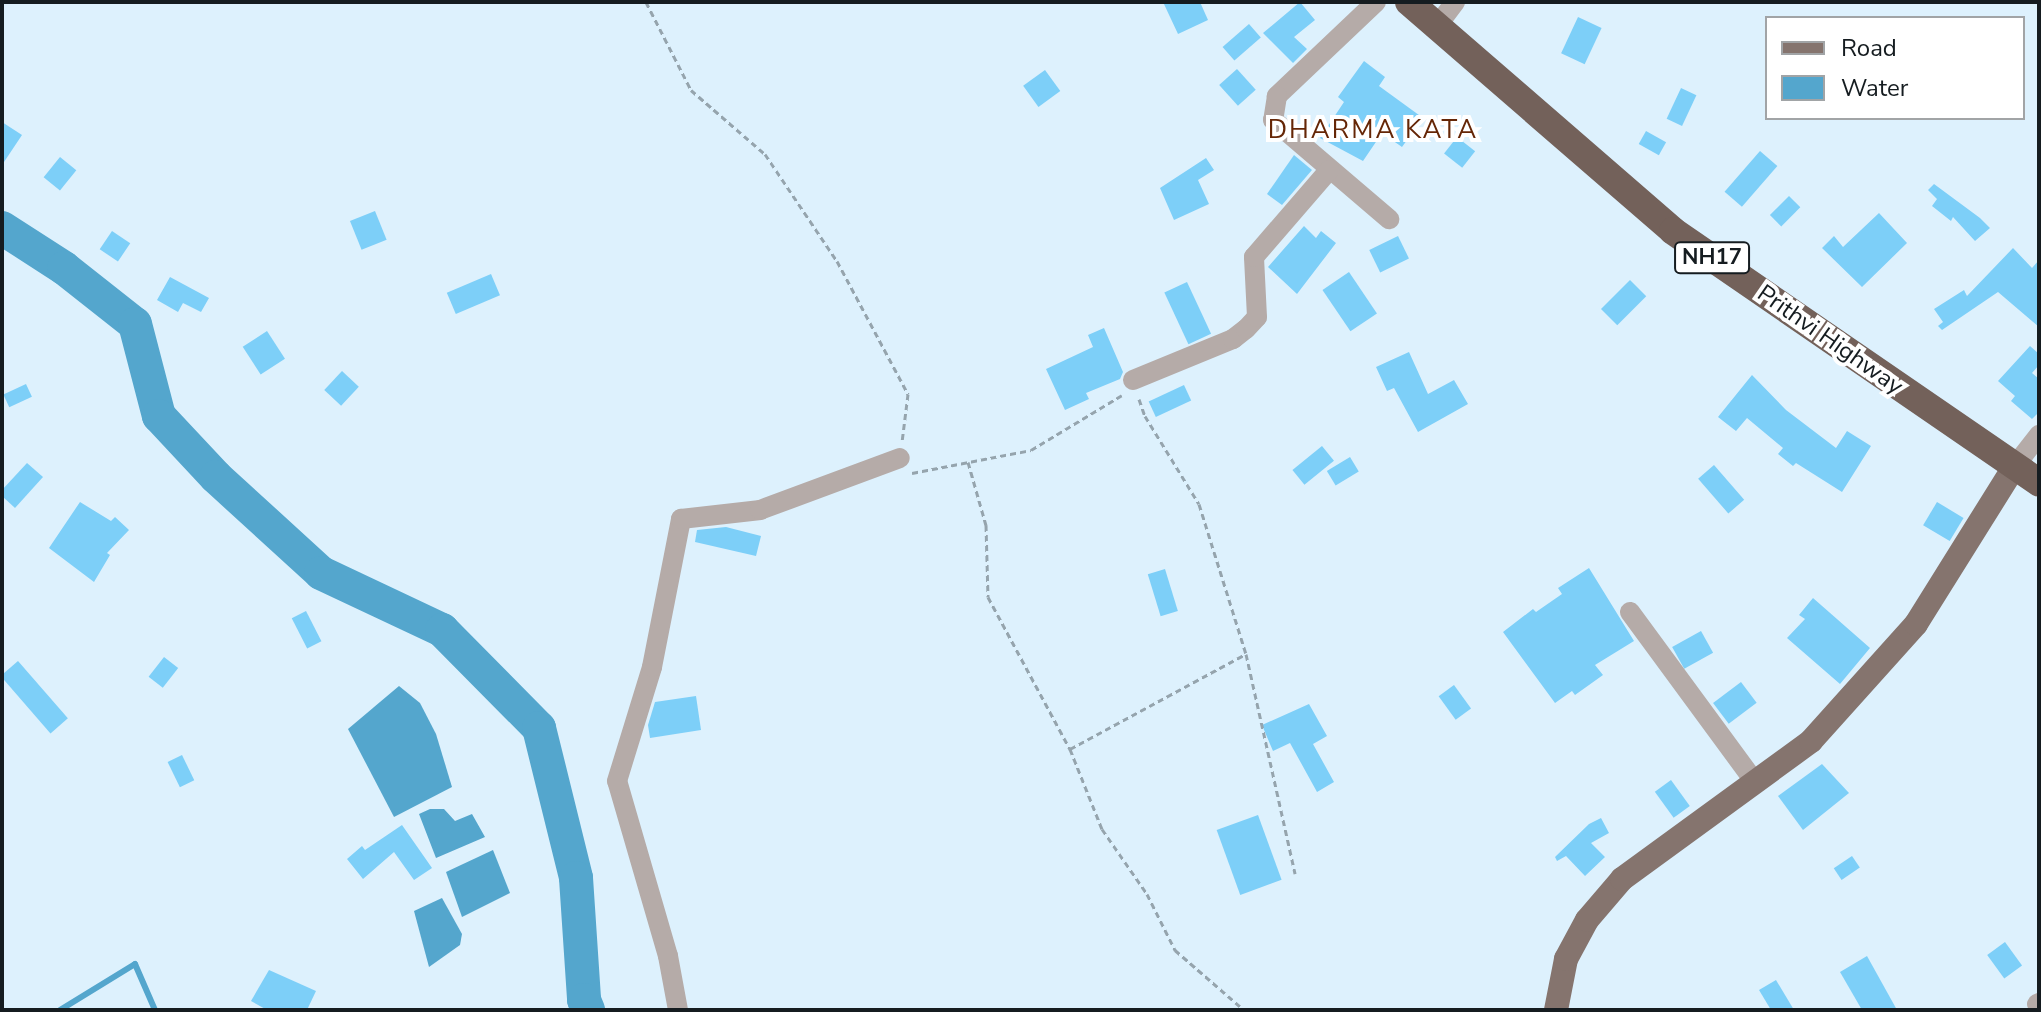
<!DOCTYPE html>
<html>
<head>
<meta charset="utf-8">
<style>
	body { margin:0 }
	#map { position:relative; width:2041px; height:1012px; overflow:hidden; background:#ddf1fd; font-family:"Nunito Sans",sans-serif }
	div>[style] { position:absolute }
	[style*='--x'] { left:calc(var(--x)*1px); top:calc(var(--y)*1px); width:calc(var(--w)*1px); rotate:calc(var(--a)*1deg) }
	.water>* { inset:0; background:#54a6cd }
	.stream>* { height:6px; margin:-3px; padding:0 3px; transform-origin:3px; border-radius:3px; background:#54a6cd }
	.river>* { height:34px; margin:-17px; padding:0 17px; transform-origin:17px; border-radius:17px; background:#54a6cd }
	.building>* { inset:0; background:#7dcff8; transform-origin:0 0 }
	.path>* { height:3px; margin-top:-1.5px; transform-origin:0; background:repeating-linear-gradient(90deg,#95a4ad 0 6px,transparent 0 10px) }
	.minor>* { height:20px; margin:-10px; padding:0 10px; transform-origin:10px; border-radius:10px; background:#b5aba8 }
	.major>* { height:24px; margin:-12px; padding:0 12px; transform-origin:12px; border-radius:12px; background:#85746e }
	.highway>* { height:28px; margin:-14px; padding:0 14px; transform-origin:14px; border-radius:14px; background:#73615a }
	span { translate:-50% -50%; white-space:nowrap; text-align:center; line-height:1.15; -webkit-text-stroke:8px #fff; paint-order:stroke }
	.shield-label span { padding:2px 6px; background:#fff; border:2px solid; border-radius:6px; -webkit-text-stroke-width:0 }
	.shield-label { font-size:22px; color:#151c20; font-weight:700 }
	.street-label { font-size:24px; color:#151c20 }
	.neighbourhood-label { font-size:26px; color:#652606; letter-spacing:2px }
	.frame { position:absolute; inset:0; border:4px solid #151c20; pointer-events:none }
	.legend { position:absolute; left:1765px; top:16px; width:260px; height:104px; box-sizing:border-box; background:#fff; border:2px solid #a1a4a6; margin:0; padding:10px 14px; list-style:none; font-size:24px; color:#151c20 }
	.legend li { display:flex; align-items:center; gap:16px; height:40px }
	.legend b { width:40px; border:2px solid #a1a4a6 }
</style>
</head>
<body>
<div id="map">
	<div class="water">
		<i style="clip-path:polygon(399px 686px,420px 703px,436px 734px,452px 787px,394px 817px,348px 729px)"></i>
		<i style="clip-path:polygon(430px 809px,444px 809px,455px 821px,472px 814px,485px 837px,436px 858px,419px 814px)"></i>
		<i style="clip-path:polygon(493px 850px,510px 893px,462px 917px,446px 872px)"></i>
		<i style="clip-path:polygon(442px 898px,462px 934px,460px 945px,429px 967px,414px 911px)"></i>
	</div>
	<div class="stream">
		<i style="--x:60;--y:1010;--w:88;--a:-31.5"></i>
		<i style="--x:135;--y:964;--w:50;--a:66.5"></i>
	</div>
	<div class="river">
		<i style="--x:2;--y:228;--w:74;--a:32.8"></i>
		<i style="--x:64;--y:268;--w:90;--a:38.3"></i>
		<i style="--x:135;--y:324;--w:95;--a:75.4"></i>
		<i style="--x:159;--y:416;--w:83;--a:46.9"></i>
		<i style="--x:216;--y:477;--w:142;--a:42.4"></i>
		<i style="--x:321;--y:573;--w:134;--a:25.2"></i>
		<i style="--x:442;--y:630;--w:138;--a:45.3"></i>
		<i style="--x:539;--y:728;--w:154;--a:76.1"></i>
		<i style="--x:576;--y:878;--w:122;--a:86.2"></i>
		<i style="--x:584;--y:1000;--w:11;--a:68"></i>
	</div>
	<div class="building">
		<i style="clip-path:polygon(1163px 2px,1200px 2px,1208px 20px,1178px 34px)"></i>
		<i style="clip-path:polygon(1300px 2px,1315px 20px,1294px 37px,1307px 49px,1293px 63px,1263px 33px)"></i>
		<i style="left:1578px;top:17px;width:26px;height:40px;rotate:25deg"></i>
		<i style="left:1249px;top:24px;width:18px;height:35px;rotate:49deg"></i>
		<i style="clip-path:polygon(1364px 61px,1385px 77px,1379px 86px,1423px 118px,1402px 147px,1382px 133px,1363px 161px,1320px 138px,1344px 102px,1338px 97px)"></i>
		<i style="left:1237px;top:69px;width:28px;height:24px;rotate:48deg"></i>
		<i style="left:1045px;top:70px;width:26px;height:27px;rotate:54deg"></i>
		<i style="left:1681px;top:88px;width:17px;height:34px;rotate:25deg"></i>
		<i style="clip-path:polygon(2px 122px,22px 135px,2px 165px)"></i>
		<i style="left:1646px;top:131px;width:23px;height:15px;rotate:29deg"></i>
		<i style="left:1457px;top:137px;width:23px;height:21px;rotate:38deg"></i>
		<i style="left:1760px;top:151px;width:23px;height:54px;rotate:41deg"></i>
		<i style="clip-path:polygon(1294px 155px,1312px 170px,1282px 205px,1267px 194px)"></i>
		<i style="left:60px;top:157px;width:21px;height:26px;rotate:39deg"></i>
		<i style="clip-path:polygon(1206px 158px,1214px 170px,1198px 180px,1209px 204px,1174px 220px,1160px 188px)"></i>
		<i style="clip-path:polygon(1934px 184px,1980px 218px,1990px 228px,1975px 241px,1953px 217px,1951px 221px,1932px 206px,1937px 199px,1928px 190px)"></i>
		<i style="left:1789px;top:196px;width:16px;height:27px;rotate:45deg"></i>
		<i style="left:375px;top:211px;width:31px;height:27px;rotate:68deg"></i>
		<i style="clip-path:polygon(1879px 213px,1907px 243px,1862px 287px,1822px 248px,1834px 236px,1843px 247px)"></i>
		<i style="clip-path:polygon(1304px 226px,1316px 238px,1321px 231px,1336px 243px,1297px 294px,1268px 267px)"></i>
		<i style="left:112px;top:231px;width:22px;height:22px;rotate:34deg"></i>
		<i style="left:1398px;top:236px;width:25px;height:32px;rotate:64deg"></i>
		<i style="clip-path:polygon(2013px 248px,2032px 268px,2039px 260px,2039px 327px,1998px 292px,1942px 330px,1938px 326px,1943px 322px,1934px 309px,1964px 290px,1967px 296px)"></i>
		<i style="left:1349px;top:272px;width:50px;height:32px;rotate:56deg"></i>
		<i style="left:491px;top:274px;width:23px;height:48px;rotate:67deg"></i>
		<i style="clip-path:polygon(170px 277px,209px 298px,201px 312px,183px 303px,178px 312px,157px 300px)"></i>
		<i style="left:1630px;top:280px;width:23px;height:41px;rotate:45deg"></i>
		<i style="left:1187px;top:282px;width:57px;height:25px;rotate:65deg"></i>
		<i style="clip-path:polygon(1104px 328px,1123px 372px,1120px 379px,1086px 393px,1089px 399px,1065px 410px,1046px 369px,1093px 347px,1088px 335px)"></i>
		<i style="left:267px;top:331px;width:33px;height:29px;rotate:57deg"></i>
		<i style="clip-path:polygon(2030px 346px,2039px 354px,2039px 365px,2032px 373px,2039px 379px,2039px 412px,2032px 419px,2011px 401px,2015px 396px,1998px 381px)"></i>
		<i style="clip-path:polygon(1409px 352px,1428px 394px,1454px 380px,1468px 404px,1418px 432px,1394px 388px,1387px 391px,1376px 367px)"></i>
		<i style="left:342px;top:371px;width:23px;height:26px;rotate:43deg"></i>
		<i style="clip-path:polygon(1752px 375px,1786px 410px,1836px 448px,1847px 431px,1871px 446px,1842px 492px,1796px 463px,1793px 466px,1778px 454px,1783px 448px,1747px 418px,1736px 431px,1718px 417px)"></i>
		<i style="left:26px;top:384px;width:14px;height:25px;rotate:65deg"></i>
		<i style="left:1184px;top:385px;width:17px;height:39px;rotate:65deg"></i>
		<i style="left:1322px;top:446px;width:19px;height:38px;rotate:51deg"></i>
		<i style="left:1350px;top:457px;width:17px;height:27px;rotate:59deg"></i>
		<i style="clip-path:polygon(27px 463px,43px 477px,15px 508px,2px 496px,2px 490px)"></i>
		<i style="left:1714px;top:465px;width:46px;height:21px;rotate:49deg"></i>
		<i style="clip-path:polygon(80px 502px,111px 521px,115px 517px,129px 530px,107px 553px,110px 555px,94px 582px,49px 548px)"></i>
		<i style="left:1937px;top:502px;width:31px;height:27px;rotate:31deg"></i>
		<i style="clip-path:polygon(726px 527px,761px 536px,756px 556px,695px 542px,697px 530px)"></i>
		<i style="clip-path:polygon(1589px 568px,1634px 641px,1595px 665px,1603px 675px,1575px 695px,1572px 691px,1555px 703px,1503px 632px,1533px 609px,1536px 612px,1562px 594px,1558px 588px)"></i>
		<i style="left:1165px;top:569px;width:44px;height:18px;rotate:73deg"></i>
		<i style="clip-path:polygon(1813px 598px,1870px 648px,1840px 684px,1787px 638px,1805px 619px,1799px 615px)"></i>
		<i style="left:306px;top:611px;width:34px;height:16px;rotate:63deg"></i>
		<i style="left:1701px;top:631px;width:25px;height:33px;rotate:61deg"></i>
		<i style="left:164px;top:657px;width:18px;height:25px;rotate:38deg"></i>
		<i style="left:18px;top:661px;width:76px;height:23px;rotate:49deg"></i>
		<i style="left:1741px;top:682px;width:26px;height:35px;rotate:53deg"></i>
		<i style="left:1454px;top:685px;width:29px;height:19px;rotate:54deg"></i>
		<i style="clip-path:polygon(696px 696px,701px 730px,650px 738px,648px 725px,655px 702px)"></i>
		<i style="clip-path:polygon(1309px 704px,1327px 736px,1313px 744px,1334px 782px,1317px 792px,1290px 743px,1273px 751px,1262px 725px)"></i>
		<i style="left:182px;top:755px;width:28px;height:16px;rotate:64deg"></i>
		<i style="clip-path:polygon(1822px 764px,1849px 793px,1803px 830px,1778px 796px)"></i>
		<i style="left:1671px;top:780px;width:32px;height:20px;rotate:54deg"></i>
		<i style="left:1258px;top:815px;width:69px;height:44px;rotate:70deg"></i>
		<i style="clip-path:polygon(1601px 818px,1609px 833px,1591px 843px,1605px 857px,1585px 876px,1566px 856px,1557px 861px,1555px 857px,1589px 824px)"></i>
		<i style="clip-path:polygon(402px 825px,432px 868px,414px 880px,394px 852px,363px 879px,347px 859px,362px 846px,365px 850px)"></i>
		<i style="left:1852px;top:856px;width:14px;height:22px;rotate:56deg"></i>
		<i style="left:2005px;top:942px;width:29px;height:22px;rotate:54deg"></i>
		<i style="clip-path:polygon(1867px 956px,1897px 1010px,1862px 1010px,1840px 972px)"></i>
		<i style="clip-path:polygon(269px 970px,316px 991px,307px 1010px,267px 1010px,251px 1001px)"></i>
		<i style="clip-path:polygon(1776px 980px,1794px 1010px,1771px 1010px,1759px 990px)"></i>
	</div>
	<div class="path">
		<i style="--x:646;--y:2;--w:99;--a:62.9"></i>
		<i style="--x:691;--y:90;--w:98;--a:40.9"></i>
		<i style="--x:765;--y:154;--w:129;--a:56.1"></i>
		<i style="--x:837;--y:261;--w:151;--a:61.9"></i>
		<i style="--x:908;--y:394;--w:48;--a:97.1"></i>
		<i style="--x:1139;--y:399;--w:18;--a:71"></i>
		<i style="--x:1145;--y:416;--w:103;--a:58.5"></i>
		<i style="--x:1199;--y:504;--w:157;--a:72.6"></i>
		<i style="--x:1246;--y:654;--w:225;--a:77.4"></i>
		<i style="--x:968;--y:462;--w:66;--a:74.1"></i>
		<i style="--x:986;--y:525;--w:72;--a:88.4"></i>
		<i style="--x:988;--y:597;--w:173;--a:61.7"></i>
		<i style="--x:1070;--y:749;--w:86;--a:68.2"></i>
		<i style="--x:1102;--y:829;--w:79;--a:55.3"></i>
		<i style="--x:1147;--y:894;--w:63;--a:63.4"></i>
		<i style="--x:1175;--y:950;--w:91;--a:41"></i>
		<i style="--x:912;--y:473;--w:121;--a:-10.9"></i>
		<i style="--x:1031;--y:450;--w:106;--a:-31.1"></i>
		<i style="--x:1070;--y:749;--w:200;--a:-28.4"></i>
	</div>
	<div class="minor">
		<i style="--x:1376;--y:2;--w:137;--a:136.5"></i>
		<i style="--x:1277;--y:96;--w:24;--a:99"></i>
		<i style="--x:1273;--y:120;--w:153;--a:40.5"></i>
		<i style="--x:1437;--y:26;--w:30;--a:-53"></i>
		<i style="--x:1133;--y:380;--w:108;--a:-22.3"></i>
		<i style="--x:1233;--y:339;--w:16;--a:-38"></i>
		<i style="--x:1246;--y:329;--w:16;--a:-47"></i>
		<i style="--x:1257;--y:317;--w:60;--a:-92.9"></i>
		<i style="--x:1254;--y:257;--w:115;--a:-49.2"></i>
		<i style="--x:2014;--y:467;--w:41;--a:-52"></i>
		<i style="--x:1630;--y:612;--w:211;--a:53.7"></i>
		<i style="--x:2037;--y:1004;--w:2;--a:-27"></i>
		<i style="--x:678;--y:1010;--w:55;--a:-100.5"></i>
		<i style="--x:668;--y:956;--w:182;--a:-106.2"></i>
		<i style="--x:617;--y:781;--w:119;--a:-72.9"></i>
		<i style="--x:652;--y:667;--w:151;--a:-78.9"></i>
		<i style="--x:681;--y:519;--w:80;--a:-6.5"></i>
		<i style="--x:760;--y:510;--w:149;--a:-20.4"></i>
	</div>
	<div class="major">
		<i style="--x:1556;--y:1010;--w:52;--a:-78.9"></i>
		<i style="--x:1566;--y:959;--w:44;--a:-61.7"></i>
		<i style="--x:1587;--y:920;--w:54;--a:-49.5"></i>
		<i style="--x:1622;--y:879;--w:234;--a:-36.1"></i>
		<i style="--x:1811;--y:741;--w:157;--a:-48.1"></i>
		<i style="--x:1916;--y:624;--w:185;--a:-58"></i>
	</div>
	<div class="highway">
		<i style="--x:1409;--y:2;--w:349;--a:40.9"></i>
		<i style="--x:1673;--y:231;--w:444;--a:34.5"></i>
	</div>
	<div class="shield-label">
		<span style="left:1712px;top:258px">NH17</span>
	</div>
	<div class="street-label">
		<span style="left:1830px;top:340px;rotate:35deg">Prithvi Highway</span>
	</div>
	<div class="neighbourhood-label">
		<span style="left:1373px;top:130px">DHARMA KATA</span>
	</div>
	<div class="frame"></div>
	<ul class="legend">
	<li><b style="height:10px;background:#85746e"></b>Road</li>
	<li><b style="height:22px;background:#54a6cd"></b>Water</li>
	</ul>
</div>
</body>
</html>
